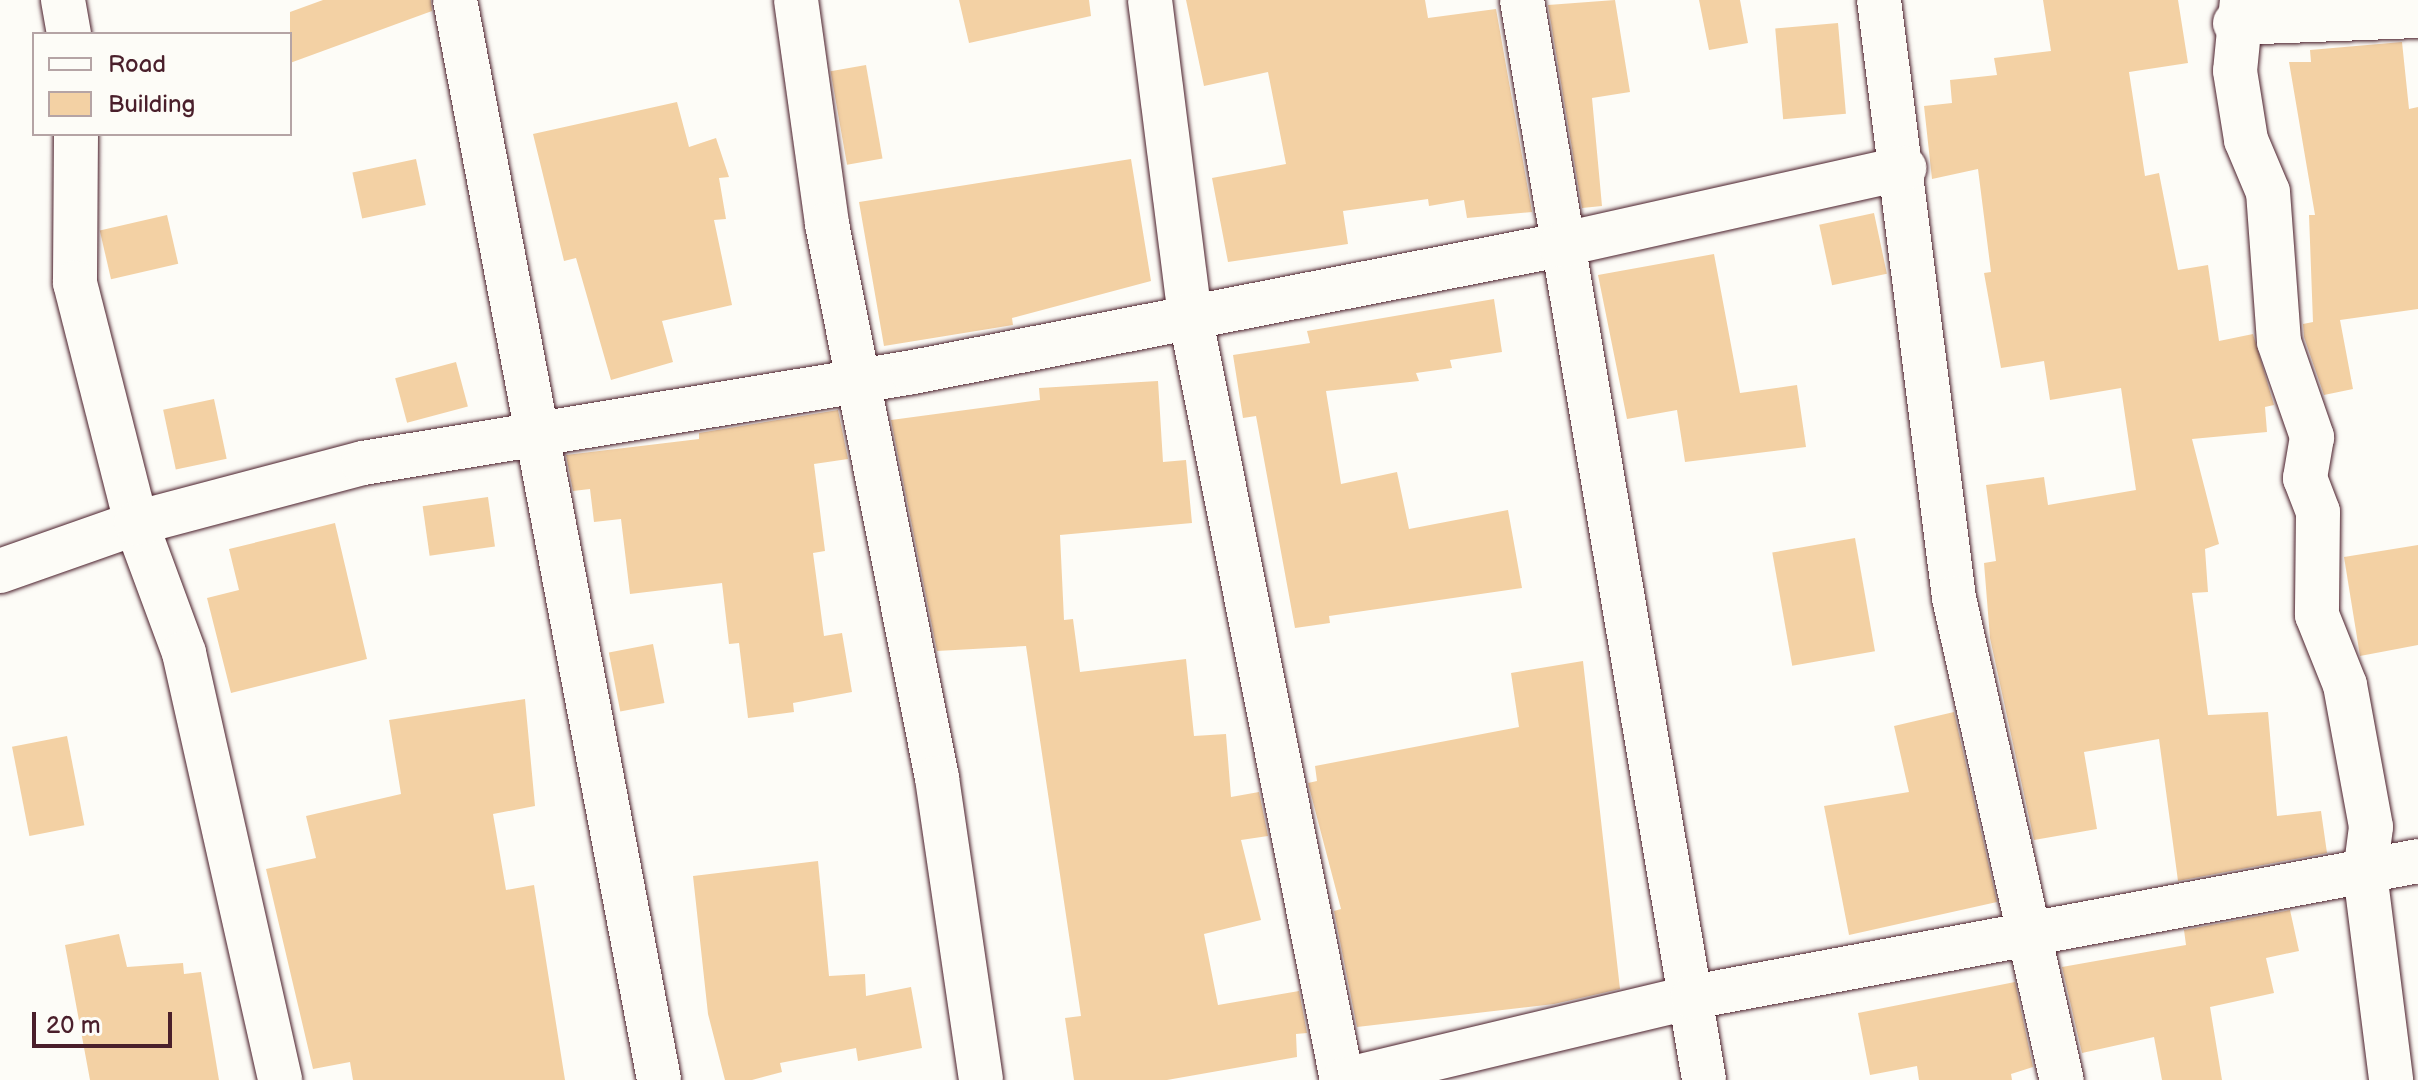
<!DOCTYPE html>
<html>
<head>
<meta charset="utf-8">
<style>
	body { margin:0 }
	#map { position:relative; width:2418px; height:1080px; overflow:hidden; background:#fdfcf7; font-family:"Balsamiq Sans",sans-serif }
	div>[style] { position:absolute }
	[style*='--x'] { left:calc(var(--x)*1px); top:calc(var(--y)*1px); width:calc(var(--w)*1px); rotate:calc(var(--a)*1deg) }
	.building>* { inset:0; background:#f3d1a4; transform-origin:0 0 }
	.roads { filter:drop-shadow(0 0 2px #4a1f2b) drop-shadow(0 0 2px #4a1f2b) }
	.minor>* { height:44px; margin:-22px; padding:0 22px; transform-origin:22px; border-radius:22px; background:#fdfcf7 }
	span { translate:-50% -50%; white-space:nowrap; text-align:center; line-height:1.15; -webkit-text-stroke:8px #fdfcf7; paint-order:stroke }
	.legend { position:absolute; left:32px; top:32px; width:260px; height:104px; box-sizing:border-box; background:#fdfcf7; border:2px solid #b5a4a5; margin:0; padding:10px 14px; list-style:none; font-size:24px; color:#4a1f2b }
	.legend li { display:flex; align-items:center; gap:16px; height:40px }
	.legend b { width:40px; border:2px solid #b5a4a5 }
	.scale { position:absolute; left:32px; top:1012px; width:140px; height:36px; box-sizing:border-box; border:4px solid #4a1f2b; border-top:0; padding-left:10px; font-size:24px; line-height:28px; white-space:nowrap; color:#4a1f2b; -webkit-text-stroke:6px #fdfcf7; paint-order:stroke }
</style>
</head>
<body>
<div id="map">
	<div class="building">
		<i style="clip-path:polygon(323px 0,431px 0,432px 11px,290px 63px,290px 12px)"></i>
		<i style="clip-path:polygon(959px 0,1089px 0,1091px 16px,969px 43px)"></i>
		<i style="clip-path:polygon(1186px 0,1425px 0,1428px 18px,1496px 9px,1532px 212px,1467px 218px,1464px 200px,1429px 206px,1428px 199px,1343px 211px,1348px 244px,1228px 262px,1212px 178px,1286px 164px,1268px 72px,1204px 86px)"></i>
		<i style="clip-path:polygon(1615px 0,1630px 92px,1592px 98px,1602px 206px,1582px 208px,1548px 5px)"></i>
		<i style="clip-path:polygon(1699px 0,1740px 0,1748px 43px,1709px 50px)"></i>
		<i style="clip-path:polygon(2043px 0,2178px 0,2188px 63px,2129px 72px,2145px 176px,2159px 173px,2178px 270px,2208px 265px,2219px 341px,2253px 334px,2274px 405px,2265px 407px,2267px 432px,2192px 439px,2219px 544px,2205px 549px,2208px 592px,2192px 593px,2208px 715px,2268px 712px,2277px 816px,2321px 811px,2327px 853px,2178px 881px,2159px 739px,2084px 752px,2097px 829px,2034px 840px,1990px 638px,1984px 563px,1996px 561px,1986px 485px,2044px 477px,2048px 505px,2136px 490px,2121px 388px,2050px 400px,2044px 361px,2001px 368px,1984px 273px,1991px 272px,1978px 169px,1932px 179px,1924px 106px,1952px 103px,1950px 80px,1997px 75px,1994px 58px,2051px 51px)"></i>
		<i style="left:1838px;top:23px;width:91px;height:63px;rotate:85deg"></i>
		<i style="clip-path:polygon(2402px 42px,2409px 109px,2418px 107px,2418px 309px,2340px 320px,2353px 389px,2324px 395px,2304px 337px,2303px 324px,2313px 322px,2309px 215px,2315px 215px,2289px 62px,2311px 62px,2310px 50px)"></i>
		<i style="left:866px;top:65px;width:95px;height:36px;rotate:80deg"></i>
		<i style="clip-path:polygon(677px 102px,689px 147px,716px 138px,729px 177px,719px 178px,726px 219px,714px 220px,732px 305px,662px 321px,673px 362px,611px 380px,576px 258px,564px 261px,533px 134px)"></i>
		<i style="left:416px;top:159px;width:47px;height:65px;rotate:78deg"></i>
		<i style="clip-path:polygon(1131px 159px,1151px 281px,1012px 318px,1013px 325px,884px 346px,859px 202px)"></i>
		<i style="left:1874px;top:213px;width:62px;height:56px;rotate:78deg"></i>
		<i style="left:167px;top:215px;width:50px;height:69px;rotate:77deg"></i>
		<i style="clip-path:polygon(1714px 254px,1740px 393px,1797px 385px,1806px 447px,1685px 462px,1677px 410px,1627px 419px,1598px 275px)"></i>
		<i style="clip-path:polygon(1494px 299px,1502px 352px,1450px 360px,1452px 368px,1416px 373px,1419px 381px,1326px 391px,1341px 484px,1397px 472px,1409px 529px,1508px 510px,1522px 588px,1329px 616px,1330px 623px,1295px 628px,1256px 416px,1243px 418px,1233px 355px,1310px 343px,1307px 331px)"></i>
		<i style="left:456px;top:362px;width:46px;height:63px;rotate:75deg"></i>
		<i style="clip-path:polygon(1158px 381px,1163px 462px,1186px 460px,1192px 523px,1060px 535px,1064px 620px,1073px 619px,1080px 672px,1186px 659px,1194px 736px,1226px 734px,1231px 797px,1259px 792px,1268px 836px,1241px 840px,1261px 920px,1204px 934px,1218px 1005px,1299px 991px,1307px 1033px,1296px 1034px,1297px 1057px,1167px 1080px,1074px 1080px,1065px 1018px,1081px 1016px,1026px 646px,937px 651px,891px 420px,1040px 400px,1039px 388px)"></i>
		<i style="left:214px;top:399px;width:61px;height:52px;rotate:78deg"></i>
		<i style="clip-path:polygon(838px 410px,848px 459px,814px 464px,825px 551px,813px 553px,824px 636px,842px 633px,852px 692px,793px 703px,794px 712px,748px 718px,739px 643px,729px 644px,722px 583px,630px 594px,621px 519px,594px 522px,590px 489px,573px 491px,566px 455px,699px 439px,699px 433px)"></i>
		<i style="left:488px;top:497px;width:50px;height:66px;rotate:82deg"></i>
		<i style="clip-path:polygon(335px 523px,367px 659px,231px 693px,207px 598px,239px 590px,229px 549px)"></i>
		<i style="left:1855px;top:538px;width:115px;height:84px;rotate:80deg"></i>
		<i style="clip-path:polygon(2418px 545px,2418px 645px,2360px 656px,2344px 557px)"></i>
		<i style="left:653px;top:644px;width:60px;height:45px;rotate:79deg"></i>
		<i style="clip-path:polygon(1583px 661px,1620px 989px,1554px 1004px,1357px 1027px,1334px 911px,1341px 909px,1308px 783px,1317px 781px,1315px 766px,1519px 727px,1511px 673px)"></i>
		<i style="clip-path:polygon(525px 699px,535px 806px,493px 814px,506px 890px,534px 885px,565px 1080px,353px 1080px,350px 1062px,313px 1069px,266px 869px,316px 858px,306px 816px,401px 794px,389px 720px)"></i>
		<i style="clip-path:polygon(1954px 712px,1997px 902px,1849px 935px,1824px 806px,1909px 792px,1894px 726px)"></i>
		<i style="left:67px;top:736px;width:91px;height:56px;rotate:79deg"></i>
		<i style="clip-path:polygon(818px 861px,829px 976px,865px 974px,866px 996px,911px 987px,922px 1048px,858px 1061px,856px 1048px,780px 1063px,782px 1072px,752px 1080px,725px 1080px,708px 1014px,693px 876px)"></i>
		<i style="clip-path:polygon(2290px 910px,2299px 951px,2266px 958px,2274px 993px,2210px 1007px,2222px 1080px,2162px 1080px,2154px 1037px,2082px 1053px,2062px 967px,2186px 945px,2184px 930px)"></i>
		<i style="clip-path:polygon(119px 934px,127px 967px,183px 963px,184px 974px,201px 972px,219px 1080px,90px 1080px,65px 945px)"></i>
		<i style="clip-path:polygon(2015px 982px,2033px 1067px,2011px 1074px,2012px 1080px,1919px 1080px,1917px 1066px,1870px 1075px,1858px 1013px)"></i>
	</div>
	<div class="roads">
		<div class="minor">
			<i style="--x:63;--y:0;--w:35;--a:80"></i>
			<i style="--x:455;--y:0;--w:1099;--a:79.3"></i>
			<i style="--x:796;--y:0;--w:226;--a:82.1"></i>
			<i style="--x:827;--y:224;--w:565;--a:78.77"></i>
			<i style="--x:937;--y:778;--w:305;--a:81.7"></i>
			<i style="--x:1150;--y:0;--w:318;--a:82.8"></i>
			<i style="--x:1190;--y:315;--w:780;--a:78.76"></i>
			<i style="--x:1522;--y:0;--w:1095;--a:80.43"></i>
			<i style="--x:1879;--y:0;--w:603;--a:82.85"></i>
			<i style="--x:1954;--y:598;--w:494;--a:77.4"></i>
			<i style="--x:2242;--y:0;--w:71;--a:95.6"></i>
			<i style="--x:2235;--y:71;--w:70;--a:80.9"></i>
			<i style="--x:2246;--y:140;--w:56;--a:67.1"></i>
			<i style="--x:2268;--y:192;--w:150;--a:85.8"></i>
			<i style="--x:2279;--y:342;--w:101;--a:70.8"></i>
			<i style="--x:2312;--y:437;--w:42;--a:99.7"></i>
			<i style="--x:2305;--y:478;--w:36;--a:69"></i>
			<i style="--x:2318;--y:512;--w:103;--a:90.6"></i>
			<i style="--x:2317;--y:615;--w:75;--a:68.2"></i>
			<i style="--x:2345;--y:685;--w:144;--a:79.6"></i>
			<i style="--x:2371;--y:827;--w:46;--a:97.4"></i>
			<i style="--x:2365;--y:873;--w:209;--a:82.8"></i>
			<i style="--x:2235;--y:23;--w:183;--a:-2.2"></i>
			<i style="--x:76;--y:134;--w:149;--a:90.4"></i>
			<i style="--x:75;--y:283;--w:248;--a:75.7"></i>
			<i style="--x:136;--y:523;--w:139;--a:69.7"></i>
			<i style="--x:184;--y:653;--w:438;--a:77.3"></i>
			<i style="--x:0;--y:571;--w:144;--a:-19.4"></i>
			<i style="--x:136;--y:523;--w:235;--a:-14.8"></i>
			<i style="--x:363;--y:463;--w:557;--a:-9.39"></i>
			<i style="--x:913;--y:372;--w:659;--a:-11.11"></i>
			<i style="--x:1560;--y:245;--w:353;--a:-12.6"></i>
			<i style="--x:1344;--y:1080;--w:359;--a:-13.4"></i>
			<i style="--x:1693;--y:997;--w:738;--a:-10.62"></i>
		</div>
	</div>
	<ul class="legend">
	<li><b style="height:10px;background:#fdfcf7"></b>Road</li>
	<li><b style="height:22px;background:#f3d1a4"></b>Building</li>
	</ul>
	<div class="scale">20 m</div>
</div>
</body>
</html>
